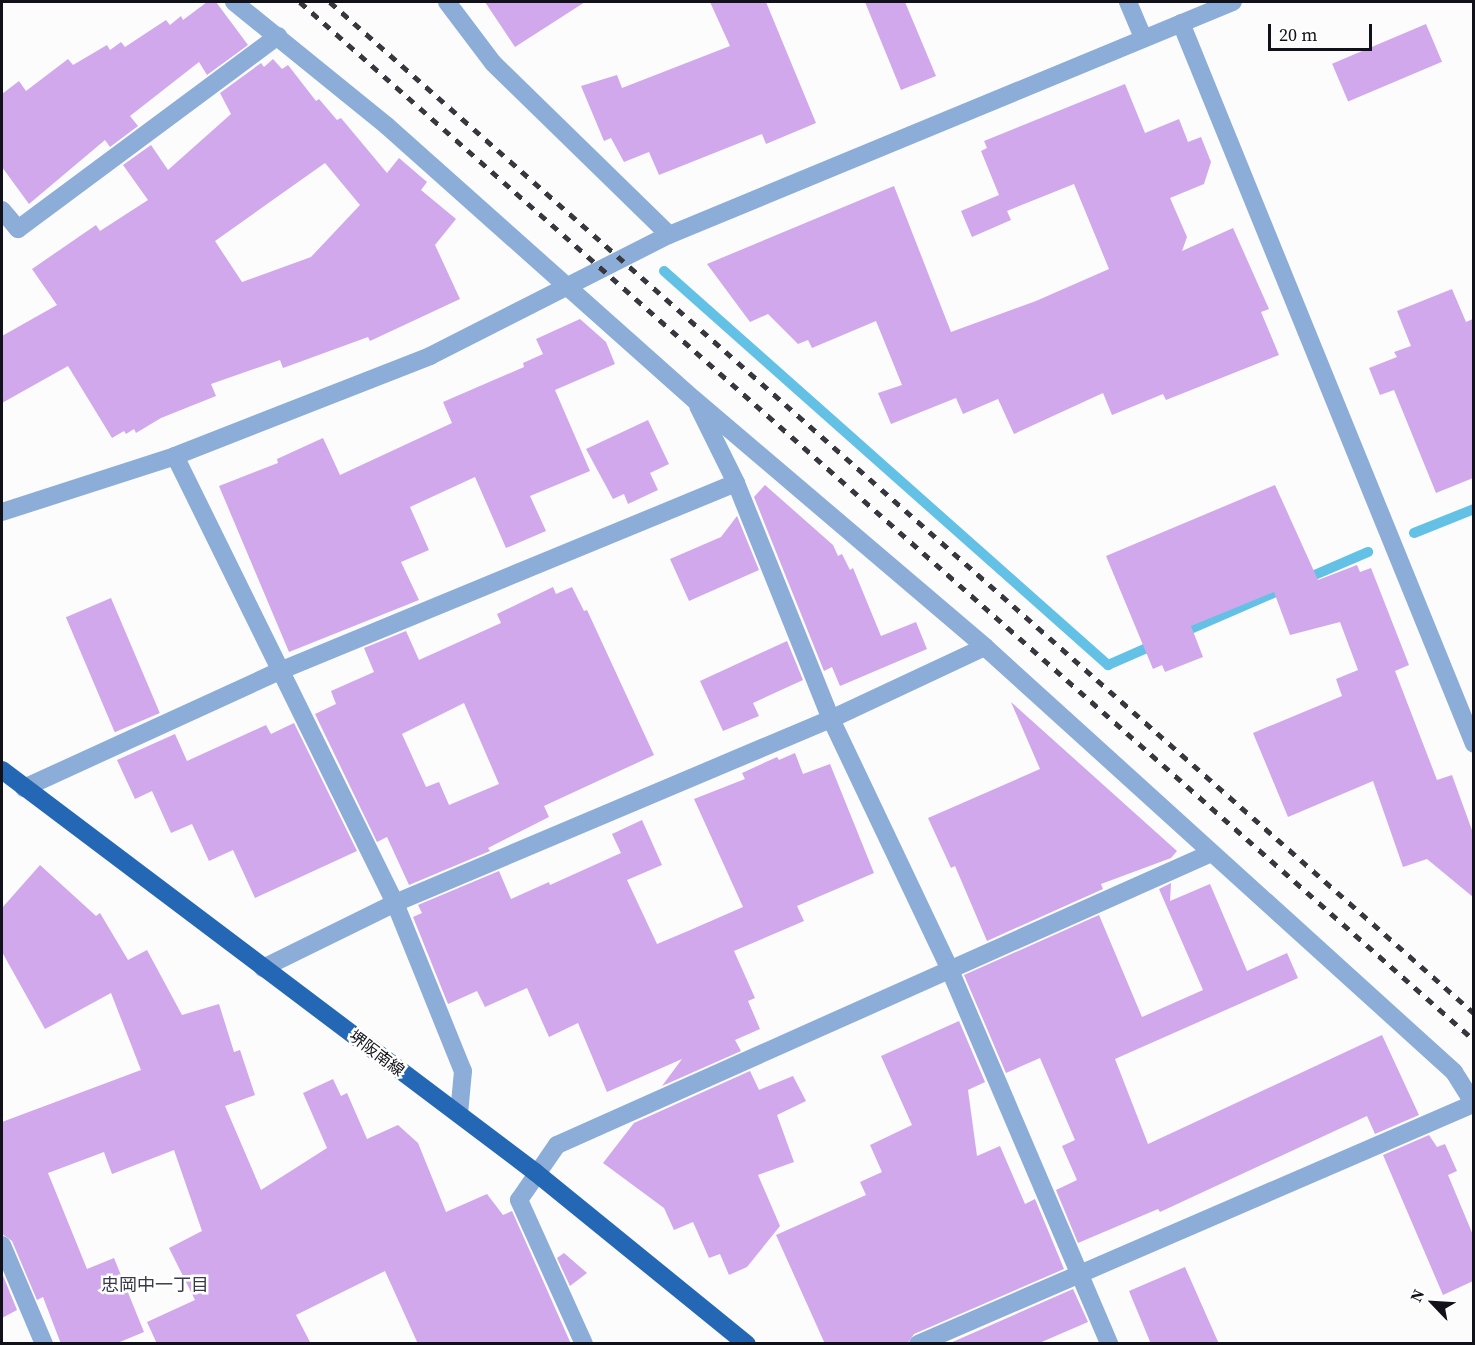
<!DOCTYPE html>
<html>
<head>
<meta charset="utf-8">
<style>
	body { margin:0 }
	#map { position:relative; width:1475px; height:1345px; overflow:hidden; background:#fcfcfc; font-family:"Source Serif 4","Noto Sans JP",serif }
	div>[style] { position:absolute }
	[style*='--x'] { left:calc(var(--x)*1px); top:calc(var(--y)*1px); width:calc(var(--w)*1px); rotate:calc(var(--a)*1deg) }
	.stream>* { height:10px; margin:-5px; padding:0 5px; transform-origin:5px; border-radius:5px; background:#63c1e5 }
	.building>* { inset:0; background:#d1a8eb; transform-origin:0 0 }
	.minor>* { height:18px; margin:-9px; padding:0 9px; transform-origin:9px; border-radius:9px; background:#8badd8 }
	.major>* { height:18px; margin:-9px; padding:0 9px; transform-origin:9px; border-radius:9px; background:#2468b5 }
	.rail>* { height:4.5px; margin-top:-2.25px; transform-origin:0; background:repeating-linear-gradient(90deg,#37373e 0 8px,transparent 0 16px) }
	span { translate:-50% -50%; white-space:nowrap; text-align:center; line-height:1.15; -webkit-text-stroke:5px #fff; paint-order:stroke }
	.street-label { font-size:16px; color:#111119 }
	.neighbourhood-label { font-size:18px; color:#38394b }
	.frame { position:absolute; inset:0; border:3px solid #111119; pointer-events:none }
	.north { position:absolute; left:1403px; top:1273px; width:60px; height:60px; -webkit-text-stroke:4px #fff; paint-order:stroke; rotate:295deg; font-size:16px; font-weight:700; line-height:24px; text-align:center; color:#111119 }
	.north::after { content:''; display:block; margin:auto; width:21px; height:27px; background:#111119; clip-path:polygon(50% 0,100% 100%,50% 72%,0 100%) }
	.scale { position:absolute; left:1268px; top:24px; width:104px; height:27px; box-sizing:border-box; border:3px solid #111119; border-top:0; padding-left:8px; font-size:18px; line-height:21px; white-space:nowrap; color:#111119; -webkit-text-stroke:4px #fff; paint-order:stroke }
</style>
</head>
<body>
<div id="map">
	<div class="stream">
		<i style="--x:664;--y:271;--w:594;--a:41.59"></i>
		<i style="--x:1108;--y:665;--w:52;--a:-23.6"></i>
		<i style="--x:1414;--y:533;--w:65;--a:-21.8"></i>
		<i style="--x:1303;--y:580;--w:71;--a:-23.3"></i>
		<i style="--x:1179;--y:634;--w:116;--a:-23.5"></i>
	</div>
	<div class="building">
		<i style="clip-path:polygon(207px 2px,216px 2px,248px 45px,207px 75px,199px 62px,130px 116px,138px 126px,110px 147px,105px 140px,29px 204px,2px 167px,2px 94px,19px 81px,26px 91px,68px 59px,73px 65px,107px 45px,110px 50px,121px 42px,125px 47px,166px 20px,170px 25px,181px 16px,183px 20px)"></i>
		<i style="clip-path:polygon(485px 2px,585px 2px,515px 47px)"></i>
		<i style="clip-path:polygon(710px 2px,766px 2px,816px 123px,766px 144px,762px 134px,659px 175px,649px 152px,624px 162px,611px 138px,604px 141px,581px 86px,617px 75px,622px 88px,730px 46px)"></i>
		<i style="clip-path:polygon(865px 2px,905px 2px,936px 76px,901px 90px)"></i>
		<i style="left:1426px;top:24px;width:41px;height:102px;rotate:67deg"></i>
		<i style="clip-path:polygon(evenodd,273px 59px,282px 69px,288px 65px,316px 101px,319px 99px,337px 120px,341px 118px,387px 173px,399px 158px,427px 182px,421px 190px,456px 219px,435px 245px,460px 299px,370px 341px,368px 337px,283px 368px,280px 360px,211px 384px,216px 396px,161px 418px,136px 433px,134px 429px,126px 434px,124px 431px,112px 438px,68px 366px,2px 403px,2px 336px,57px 305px,32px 269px,96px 225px,100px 231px,148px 200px,123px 165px,151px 145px,168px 170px,231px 114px,220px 93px,261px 63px,264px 67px,273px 59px,325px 163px,360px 205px,311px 257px,242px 282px,215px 241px,325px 163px)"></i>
		<i style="clip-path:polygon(1125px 84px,1145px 133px,1179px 119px,1188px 142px,1201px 137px,1211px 162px,1204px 184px,1170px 198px,1187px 237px,1182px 251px,1233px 228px,1269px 309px,1261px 312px,1279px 355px,1166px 400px,1163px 394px,1112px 415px,1103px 393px,1014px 434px,998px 399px,963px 414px,956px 398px,891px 424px,878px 393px,902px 385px,876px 321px,812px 348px,808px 340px,798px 344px,768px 314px,750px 322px,707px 264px,894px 186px,951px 332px,1036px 301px,1109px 269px,1074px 184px,1007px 211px,1011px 220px,972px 237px,961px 211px,999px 195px,981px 151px,987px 148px,984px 141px)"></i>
		<i style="clip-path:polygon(1452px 289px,1466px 322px,1473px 319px,1473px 478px,1436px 493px,1394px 390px,1380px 395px,1369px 368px,1397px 357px,1394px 352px,1411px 346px,1397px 311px)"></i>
		<i style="clip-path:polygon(580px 319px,606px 342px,615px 364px,555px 390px,590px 471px,530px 496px,546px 531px,506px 548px,475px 477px,410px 507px,429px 550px,401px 562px,419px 600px,289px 652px,219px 486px,278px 463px,277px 459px,323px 438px,340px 475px,452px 423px,443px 402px,524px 367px,523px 363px,543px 354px,536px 339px)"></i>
		<i style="clip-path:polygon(648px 420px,669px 464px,650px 473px,658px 490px,628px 504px,624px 494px,613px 499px,586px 449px)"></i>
		<i style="clip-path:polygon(765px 485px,833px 545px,838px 556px,842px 554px,850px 570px,853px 568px,881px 636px,916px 622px,927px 649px,840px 686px,832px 667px,824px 671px,754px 497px)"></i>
		<i style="clip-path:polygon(1275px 485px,1318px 580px,1357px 565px,1360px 572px,1371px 568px,1409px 665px,1395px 671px,1437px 780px,1452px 775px,1473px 833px,1473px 897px,1427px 859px,1403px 867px,1373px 781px,1288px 817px,1253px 733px,1342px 696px,1336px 679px,1358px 670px,1340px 622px,1290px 635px,1274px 592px,1191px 626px,1203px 657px,1165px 672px,1162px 665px,1153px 669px,1106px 556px)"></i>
		<i style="clip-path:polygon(737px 516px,759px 570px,689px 601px,670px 559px,721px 537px)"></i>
		<i style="clip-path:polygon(evenodd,553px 587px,556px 594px,572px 587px,584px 611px,587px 610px,654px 755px,544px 806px,549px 817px,488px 848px,490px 851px,409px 885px,387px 837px,377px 842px,315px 714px,336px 704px,331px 691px,374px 672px,364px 648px,406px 631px,419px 660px,501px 623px,497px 614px,553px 587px,464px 703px,499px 784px,449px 805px,439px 782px,426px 787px,402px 734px,464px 703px)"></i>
		<i style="left:111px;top:598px;width:125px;height:49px;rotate:67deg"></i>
		<i style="clip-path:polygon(787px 641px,803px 680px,753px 703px,759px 716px,723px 731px,700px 681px)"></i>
		<i style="clip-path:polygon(1011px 702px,1177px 851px,1171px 858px,1101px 884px,1103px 889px,987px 941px,955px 866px,951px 868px,928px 818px,1040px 769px)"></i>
		<i style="clip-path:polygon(294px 723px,357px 851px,255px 898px,233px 850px,209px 861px,192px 824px,171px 833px,152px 791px,135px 799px,117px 760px,175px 734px,187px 761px,266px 725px,271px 734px)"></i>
		<i style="clip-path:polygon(795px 753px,803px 774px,830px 764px,874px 873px,797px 906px,804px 921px,734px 951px,755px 998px,748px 1001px,760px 1029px,735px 1040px,741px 1051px,662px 1086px,682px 1059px,607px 1092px,578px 1023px,549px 1037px,527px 988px,485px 1007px,477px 991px,448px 1004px,413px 917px,422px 913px,418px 905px,499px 871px,511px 899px,549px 882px,550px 885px,621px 853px,612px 834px,642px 820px,662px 865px,627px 880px,657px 944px,688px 931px,743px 907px,694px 799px,745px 779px,742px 773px,777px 757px,779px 760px)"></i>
		<i style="clip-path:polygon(40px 865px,96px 916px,100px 913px,128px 960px,147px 950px,182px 1015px,219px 1004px,234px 1052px,240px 1050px,255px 1095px,225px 1106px,261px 1190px,327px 1148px,303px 1093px,333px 1079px,341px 1096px,347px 1093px,367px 1139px,398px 1125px,418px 1143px,446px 1212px,487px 1194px,503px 1215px,512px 1211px,571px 1344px,418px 1344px,385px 1271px,296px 1315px,311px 1344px,157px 1344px,147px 1322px,195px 1300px,169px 1248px,202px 1231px,174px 1150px,112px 1174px,104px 1152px,48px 1173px,87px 1269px,114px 1258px,144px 1332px,115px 1344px,61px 1344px,43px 1297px,37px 1300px,12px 1241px,2px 1234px,2px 1122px,141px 1070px,111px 993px,45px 1029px,2px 952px,2px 908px)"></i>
		<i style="clip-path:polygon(1171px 883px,1170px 901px,1210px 884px,1247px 971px,1287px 953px,1298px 978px,1115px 1059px,1148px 1144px,1382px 1035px,1419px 1115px,1375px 1134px,1367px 1116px,1160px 1212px,1158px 1209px,1078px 1243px,1056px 1190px,1077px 1180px,1062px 1146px,1075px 1140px,1040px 1058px,1006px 1073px,964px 975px,1099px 915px,1142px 1017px,1203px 990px,1159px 889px)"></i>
		<i style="clip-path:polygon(959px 1021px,985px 1082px,968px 1090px,977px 1156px,1000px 1146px,1025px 1204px,1035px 1199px,1064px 1269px,914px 1334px,907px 1344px,825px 1344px,776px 1235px,866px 1195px,860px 1182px,882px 1172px,870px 1145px,912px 1125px,881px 1056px)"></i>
		<i style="clip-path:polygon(750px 1071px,759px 1090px,793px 1076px,806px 1101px,777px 1115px,794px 1162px,758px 1175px,780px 1226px,747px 1267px,729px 1275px,720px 1254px,709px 1258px,693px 1222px,674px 1230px,664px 1208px,603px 1163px,634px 1123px)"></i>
		<i style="clip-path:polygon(1429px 1135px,1437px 1147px,1445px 1144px,1457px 1171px,1448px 1175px,1473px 1235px,1473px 1281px,1443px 1295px,1383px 1155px)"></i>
		<i style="clip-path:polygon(564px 1253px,587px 1273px,570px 1286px,557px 1258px)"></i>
		<i style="clip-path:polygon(1185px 1267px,1219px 1344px,1151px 1344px,1129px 1291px)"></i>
		<i style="clip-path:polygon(2px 1273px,17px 1310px,2px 1318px)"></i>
		<i style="clip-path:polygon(1073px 1289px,1088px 1322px,1037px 1344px,948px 1344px)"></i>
	</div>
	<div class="minor">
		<i style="--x:234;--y:2;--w:197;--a:39"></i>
		<i style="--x:387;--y:126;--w:412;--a:41.7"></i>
		<i style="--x:695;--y:400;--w:381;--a:40.4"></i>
		<i style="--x:985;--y:647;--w:633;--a:42.18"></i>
		<i style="--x:1454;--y:1072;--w:38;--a:58"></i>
		<i style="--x:447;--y:2;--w:76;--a:53"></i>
		<i style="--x:493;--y:63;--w:246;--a:44.3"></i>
		<i style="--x:1128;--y:2;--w:39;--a:67"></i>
		<i style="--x:1181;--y:23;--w:778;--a:67.88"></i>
		<i style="--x:2;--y:210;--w:25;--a:50"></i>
		<i style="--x:18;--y:229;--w:324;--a:-36.6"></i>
		<i style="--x:698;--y:406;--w:86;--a:63.7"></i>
		<i style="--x:736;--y:483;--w:254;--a:68.1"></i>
		<i style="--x:831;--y:719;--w:276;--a:64.6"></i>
		<i style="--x:949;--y:968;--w:409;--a:66.9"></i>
		<i style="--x:175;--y:456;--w:498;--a:63.8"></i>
		<i style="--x:395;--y:903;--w:181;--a:68"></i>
		<i style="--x:463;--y:1071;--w:43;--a:95.3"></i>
		<i style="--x:2;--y:512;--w:182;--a:-17.9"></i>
		<i style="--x:175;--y:456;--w:274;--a:-21.4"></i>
		<i style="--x:430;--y:356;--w:268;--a:-26.9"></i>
		<i style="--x:669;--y:235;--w:610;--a:-22.45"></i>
		<i style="--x:24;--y:788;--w:284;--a:-24.6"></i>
		<i style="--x:282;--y:670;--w:491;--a:-22.4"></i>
		<i style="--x:263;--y:968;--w:147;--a:-26.2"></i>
		<i style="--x:395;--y:903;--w:473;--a:-22.9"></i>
		<i style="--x:831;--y:719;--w:170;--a:-25.1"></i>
		<i style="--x:2;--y:1245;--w:108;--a:67"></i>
		<i style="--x:584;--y:1344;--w:158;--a:-114.3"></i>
		<i style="--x:519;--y:1200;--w:67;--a:-55.4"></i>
		<i style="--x:557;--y:1145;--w:714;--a:-24.05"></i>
		<i style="--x:918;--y:1344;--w:605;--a:-23.39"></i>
	</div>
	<div class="major">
		<i style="--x:2;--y:770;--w:668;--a:37.02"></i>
		<i style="--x:535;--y:1172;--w:273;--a:39.1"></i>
	</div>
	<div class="rail">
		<i style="--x:300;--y:2;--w:1567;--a:41.48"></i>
		<i style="--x:330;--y:2;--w:1527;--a:41.47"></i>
	</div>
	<div class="street-label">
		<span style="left:377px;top:1053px;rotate:37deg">堺阪南線</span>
	</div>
	<div class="neighbourhood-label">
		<span style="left:155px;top:1285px">忠岡中一丁目</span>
	</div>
	<div class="frame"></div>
	<div class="north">N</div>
	<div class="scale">20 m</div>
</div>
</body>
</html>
